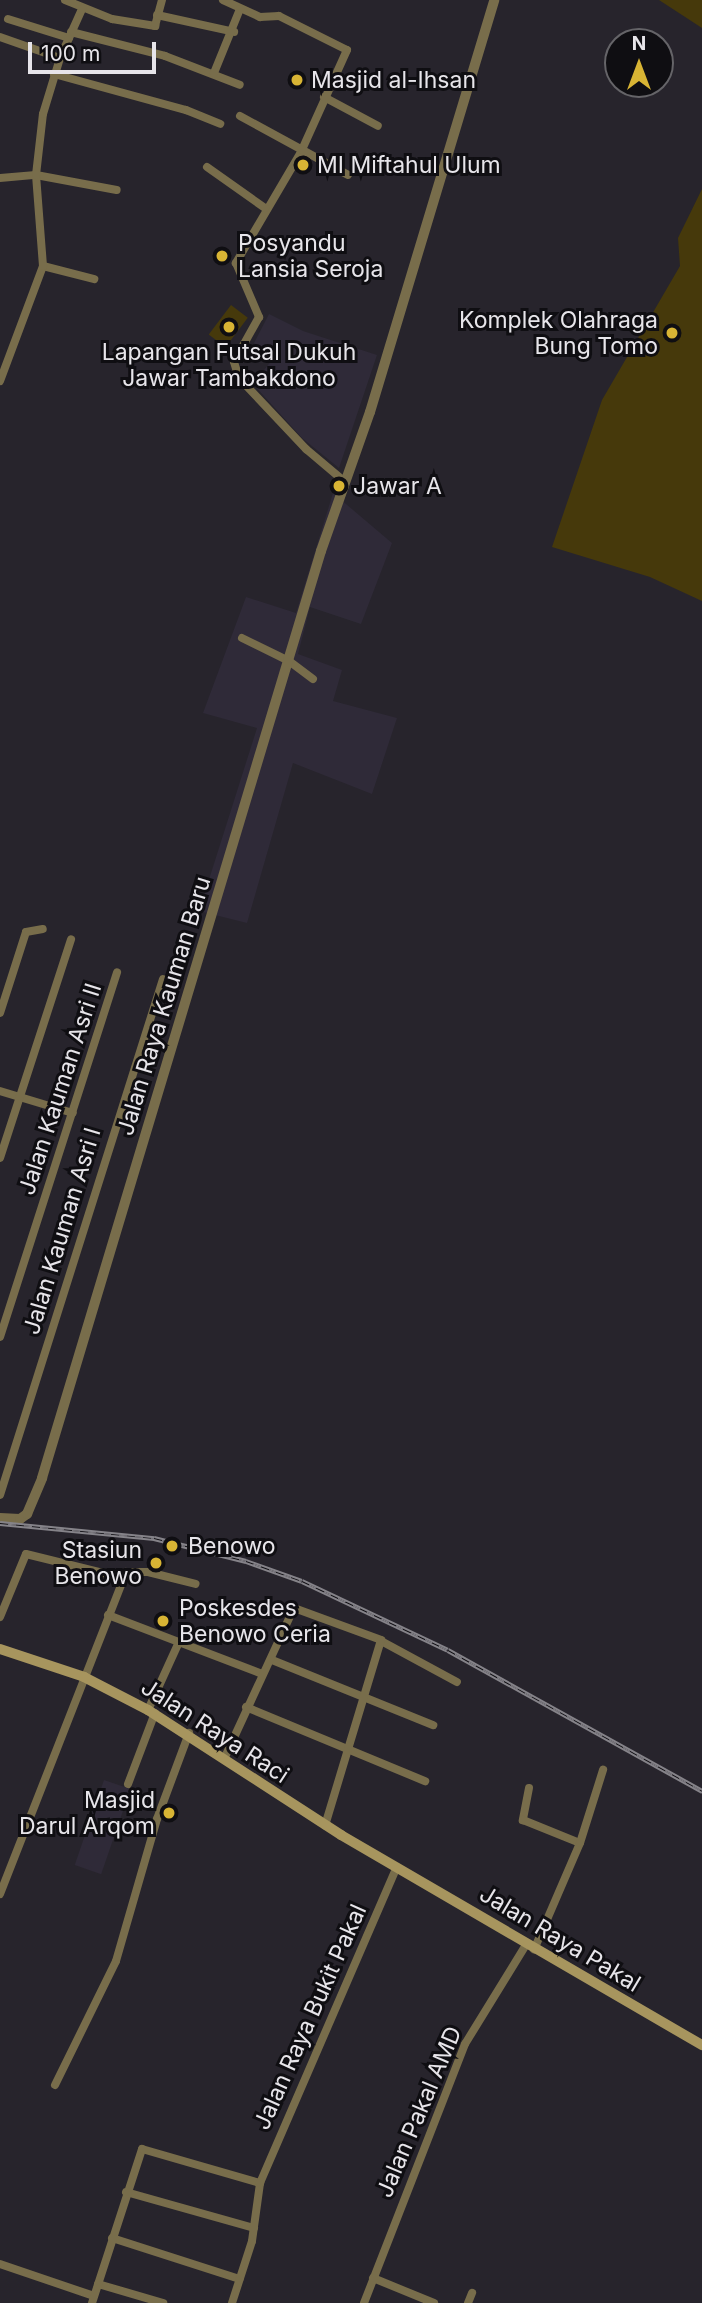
<!DOCTYPE html>
<html>
<head>
<meta charset="utf-8">
<style>
	body { margin:0 }
	#map { position:relative; width:702px; height:2303px; overflow:hidden; background:#27242c; font-family:Inter,sans-serif }
	div>[style] { position:absolute }
	[style*='--x'] { left:calc(var(--x)*1px); top:calc(var(--y)*1px); width:calc(var(--w)*1px); rotate:calc(var(--a)*1deg) }
	.built>* { inset:0; background:#2f2a38; transform-origin:0 0 }
	.green>* { inset:0; background:#46390b; transform-origin:0 0 }
	.minor>* { height:8px; margin:-4px; padding:0 4px; transform-origin:4px; border-radius:4px; background:#786d4b }
	.tertiary>* { height:10px; margin:-5px; padding:0 5px; transform-origin:5px; border-radius:5px; background:#786d4b }
	.secondary>* { height:10px; margin:-5px; padding:0 5px; transform-origin:5px; border-radius:5px; background:#a7955e }
	.rail>* { height:5px; margin-top:-2.5px; transform-origin:0; background:repeating-linear-gradient(90deg,#0f0e12 0 8px,#858389 0 16px); box-sizing:border-box; border-block:2px solid #858389 }
	.dots>* { width:19px; height:19px; translate:-50% -50%; box-sizing:border-box; border:4px solid #0f0e12; border-radius:50% }
	span { translate:-50% -50%; white-space:nowrap; text-align:center; line-height:1.15; -webkit-text-stroke:6px #0f0e12; paint-order:stroke }
	.poi-label { font-size:23px; color:#e7e5ea }
	.left { translate:0 -50%; text-align:left }
	.right { translate:-100% -50%; text-align:right }
	.street-label { font-size:23px; color:#e7e5ea }
	.north { position:absolute; left:604px; top:28px; width:70px; height:70px; box-sizing:border-box; background:#0f0e12; border:2px solid #656468; border-radius:50%; rotate:0deg; font-size:19px; font-weight:700; line-height:28px; text-align:center; color:#e7e5ea }
	.north::after { content:''; display:block; margin:auto; width:24px; height:32px; background:#d8b434; clip-path:polygon(50% 0,100% 100%,50% 72%,0 100%) }
	.scale { position:absolute; left:28px; top:42px; width:128px; height:32px; box-sizing:border-box; border:4px solid #e7e5ea; border-top:0; padding-left:9px; font-size:21px; line-height:24px; white-space:nowrap; color:#e7e5ea; -webkit-text-stroke:5px #0f0e12; paint-order:stroke }
</style>
</head>
<body>
<div id="map">
	<div class="built">
		<i style="clip-path:polygon(269px 314px,303px 331px,377px 355px,339px 468px,302px 438px,253px 384px,272px 360px,254px 343px)"></i>
		<i style="clip-path:polygon(333px 493px,392px 543px,361px 624px,310px 607px,298px 654px,342px 670px,333px 701px,397px 718px,372px 794px,293px 763px,247px 923px,199px 911px,257px 728px,203px 713px,246px 597px,296px 613px)"></i>
		<i style="left:104px;top:1780px;width:28px;height:90px;rotate:19deg"></i>
	</div>
	<div class="green">
		<i style="clip-path:polygon(659px 0,702px 0,702px 28px)"></i>
		<i style="clip-path:polygon(702px 189px,702px 601px,650px 577px,552px 547px,602px 400px,680px 266px,678px 238px)"></i>
		<i style="left:231px;top:305px;width:21px;height:37px;rotate:37deg"></i>
	</div>
	<div class="minor">
		<i style="--x:65;--y:0;--w:51;--a:22"></i>
		<i style="--x:112;--y:19;--w:44;--a:9.2"></i>
		<i style="--x:155;--y:26;--w:27;--a:-75"></i>
		<i style="--x:223;--y:0;--w:41;--a:24.7"></i>
		<i style="--x:260;--y:17;--w:19;--a:-3"></i>
		<i style="--x:279;--y:16;--w:76;--a:26.6"></i>
		<i style="--x:347;--y:50;--w:112;--a:114.3"></i>
		<i style="--x:301;--y:152;--w:129;--a:120.4"></i>
		<i style="--x:236;--y:263;--w:59;--a:66.9"></i>
		<i style="--x:259;--y:317;--w:51;--a:119.1"></i>
		<i style="--x:234;--y:362;--w:17;--a:73"></i>
		<i style="--x:239;--y:378;--w:98;--a:46.7"></i>
		<i style="--x:306;--y:449;--w:51;--a:40.2"></i>
		<i style="--x:157;--y:15;--w:79;--a:12.4"></i>
		<i style="--x:8;--y:19;--w:64;--a:17.3"></i>
		<i style="--x:71;--y:32;--w:97;--a:14.3"></i>
		<i style="--x:165;--y:56;--w:80;--a:21.1"></i>
		<i style="--x:0;--y:37;--w:64;--a:19.3"></i>
		<i style="--x:214;--y:73;--w:69;--a:-67.9"></i>
		<i style="--x:54;--y:74;--w:137;--a:15.3"></i>
		<i style="--x:186;--y:110;--w:37;--a:22"></i>
		<i style="--x:324;--y:97;--w:61;--a:28.2"></i>
		<i style="--x:240;--y:116;--w:123;--a:28.6"></i>
		<i style="--x:207;--y:167;--w:71;--a:35.3"></i>
		<i style="--x:0;--y:178;--w:36;--a:-5"></i>
		<i style="--x:36;--y:175;--w:82;--a:10.5"></i>
		<i style="--x:43;--y:266;--w:53;--a:14.3"></i>
		<i style="--x:0;--y:381;--w:123;--a:-69.5"></i>
		<i style="--x:43;--y:266;--w:91;--a:-94.4"></i>
		<i style="--x:36;--y:175;--w:61;--a:-83.5"></i>
		<i style="--x:43;--y:114;--w:59;--a:-73.1"></i>
		<i style="--x:60;--y:58;--w:54;--a:-65.8"></i>
		<i style="--x:242;--y:638;--w:52;--a:26.1"></i>
		<i style="--x:289;--y:661;--w:30;--a:37"></i>
		<i style="--x:0;--y:1013;--w:85;--a:-72.2"></i>
		<i style="--x:26;--y:932;--w:17;--a:-10"></i>
		<i style="--x:0;--y:1091;--w:76;--a:16.8"></i>
		<i style="--x:0;--y:1158;--w:230;--a:-72"></i>
		<i style="--x:0;--y:1337;--w:383;--a:-72.2"></i>
		<i style="--x:0;--y:1495;--w:541;--a:-72.47"></i>
		<i style="--x:108;--y:1615;--w:163;--a:20.9"></i>
		<i style="--x:0;--y:1617;--w:68;--a:-67.6"></i>
		<i style="--x:26;--y:1554;--w:101;--a:13.8"></i>
		<i style="--x:383;--y:1642;--w:84;--a:28.4"></i>
		<i style="--x:272;--y:1660;--w:174;--a:22"></i>
		<i style="--x:246;--y:1707;--w:194;--a:22.5"></i>
		<i style="--x:148;--y:1710;--w:75;--a:-65.5"></i>
		<i style="--x:225;--y:1757;--w:164;--a:-65.2"></i>
		<i style="--x:294;--y:1608;--w:93;--a:20.2"></i>
		<i style="--x:381;--y:1640;--w:194;--a:106.8"></i>
		<i style="--x:128;--y:1784;--w:76;--a:-69.2"></i>
		<i style="--x:529;--y:1788;--w:33;--a:101"></i>
		<i style="--x:523;--y:1820;--w:61;--a:22"></i>
		<i style="--x:580;--y:1843;--w:116;--a:113.3"></i>
		<i style="--x:580;--y:1843;--w:77;--a:-72.5"></i>
		<i style="--x:0;--y:1894;--w:346;--a:-68.6"></i>
		<i style="--x:126;--y:1572;--w:22;--a:0"></i>
		<i style="--x:148;--y:1572;--w:49;--a:14"></i>
		<i style="--x:55;--y:2085;--w:138;--a:-63.8"></i>
		<i style="--x:116;--y:1961;--w:148;--a:-73.9"></i>
		<i style="--x:157;--y:1819;--w:92;--a:-69.6"></i>
		<i style="--x:126;--y:2192;--w:133;--a:15.7"></i>
		<i style="--x:112;--y:2238;--w:134;--a:17.8"></i>
		<i style="--x:0;--y:2264;--w:99;--a:18.8"></i>
		<i style="--x:373;--y:2278;--w:66;--a:22.3"></i>
		<i style="--x:98;--y:2284;--w:68;--a:16.3"></i>
		<i style="--x:92;--y:2303;--w:162;--a:-72"></i>
		<i style="--x:142;--y:2149;--w:123;--a:16.1"></i>
		<i style="--x:232;--y:2303;--w:65;--a:-72.1"></i>
		<i style="--x:252;--y:2241;--w:59;--a:-82.1"></i>
		<i style="--x:260;--y:2183;--w:344;--a:-66.6"></i>
		<i style="--x:364;--y:2303;--w:278;--a:-68.7"></i>
		<i style="--x:465;--y:2044;--w:116;--a:-58.4"></i>
		<i style="--x:468;--y:2303;--w:11;--a:-68"></i>
	</div>
	<div class="tertiary">
		<i style="--x:0;--y:1518;--w:20;--a:3"></i>
		<i style="--x:20;--y:1519;--w:9;--a:-36"></i>
		<i style="--x:27;--y:1514;--w:39;--a:-67"></i>
		<i style="--x:42;--y:1478;--w:968;--a:-73.25"></i>
		<i style="--x:321;--y:551;--w:147;--a:-70.6"></i>
		<i style="--x:370;--y:412;--w:430;--a:-73.2"></i>
	</div>
	<div class="secondary">
		<i style="--x:0;--y:1649;--w:89;--a:18.4"></i>
		<i style="--x:84;--y:1677;--w:72;--a:27.3"></i>
		<i style="--x:148;--y:1710;--w:230;--a:32.9"></i>
		<i style="--x:341;--y:1835;--w:418;--a:30.2"></i>
	</div>
	<div class="rail">
		<i style="--x:0;--y:1523;--w:155;--a:5.6"></i>
		<i style="--x:154;--y:1538;--w:95;--a:14"></i>
		<i style="--x:246;--y:1561;--w:59;--a:19.7"></i>
		<i style="--x:302;--y:1581;--w:161;--a:25.3"></i>
		<i style="--x:448;--y:1650;--w:291;--a:29"></i>
	</div>
	<div class="dots">
		<i style="left:297px;top:80px;background:#d8b434"></i>
		<i style="left:303px;top:165px;background:#d8b434"></i>
		<i style="left:222px;top:256px;background:#d8b434"></i>
		<i style="left:229px;top:327px;background:#d8b434"></i>
		<i style="left:672px;top:333px;background:#d8b434"></i>
		<i style="left:339px;top:486px;background:#d8b434"></i>
		<i style="left:172px;top:1546px;background:#d8b434"></i>
		<i style="left:156px;top:1563px;background:#d8b434"></i>
		<i style="left:163px;top:1621px;background:#d8b434"></i>
		<i style="left:169px;top:1813px;background:#d8b434"></i>
	</div>
	<div class="poi-label">
		<span class="left" style="left:311px;top:80px">Masjid al-Ihsan</span>
		<span class="left" style="left:317px;top:165px">MI Miftahul Ulum</span>
		<span class="left" style="left:238px;top:256px">Posyandu<br>Lansia Seroja</span>
		<span class="right" style="left:658px;top:333px">Komplek Olahraga<br>Bung Tomo</span>
		<span style="left:229px;top:365px">Lapangan Futsal Dukuh<br>Jawar Tambakdono</span>
		<span class="left" style="left:353px;top:486px">Jawar A</span>
		<span class="left" style="left:188px;top:1546px">Benowo</span>
		<span class="right" style="left:142px;top:1563px">Stasiun<br>Benowo</span>
		<span class="left" style="left:179px;top:1621px">Poskesdes<br>Benowo Ceria</span>
		<span class="right" style="left:155px;top:1813px">Masjid<br>Darul Arqom</span>
	</div>
	<div class="street-label">
		<span style="left:164px;top:1006px;rotate:-73deg">Jalan Raya Kauman Baru</span>
		<span style="left:60px;top:1089px;rotate:-72deg">Jalan Kauman Asri II</span>
		<span style="left:62px;top:1231px;rotate:-73deg">Jalan Kauman Asri I</span>
		<span style="left:215px;top:1731px;rotate:33deg">Jalan Raya Raci</span>
		<span style="left:560px;top:1939px;rotate:31deg">Jalan Raya Pakal</span>
		<span style="left:310px;top:2017px;rotate:-66deg">Jalan Raya Bukit Pakal</span>
		<span style="left:419px;top:2112px;rotate:-67deg">Jalan Pakal AMD</span>
	</div>
	<div class="north">N</div>
	<div class="scale">100 m</div>
</div>
</body>
</html>
